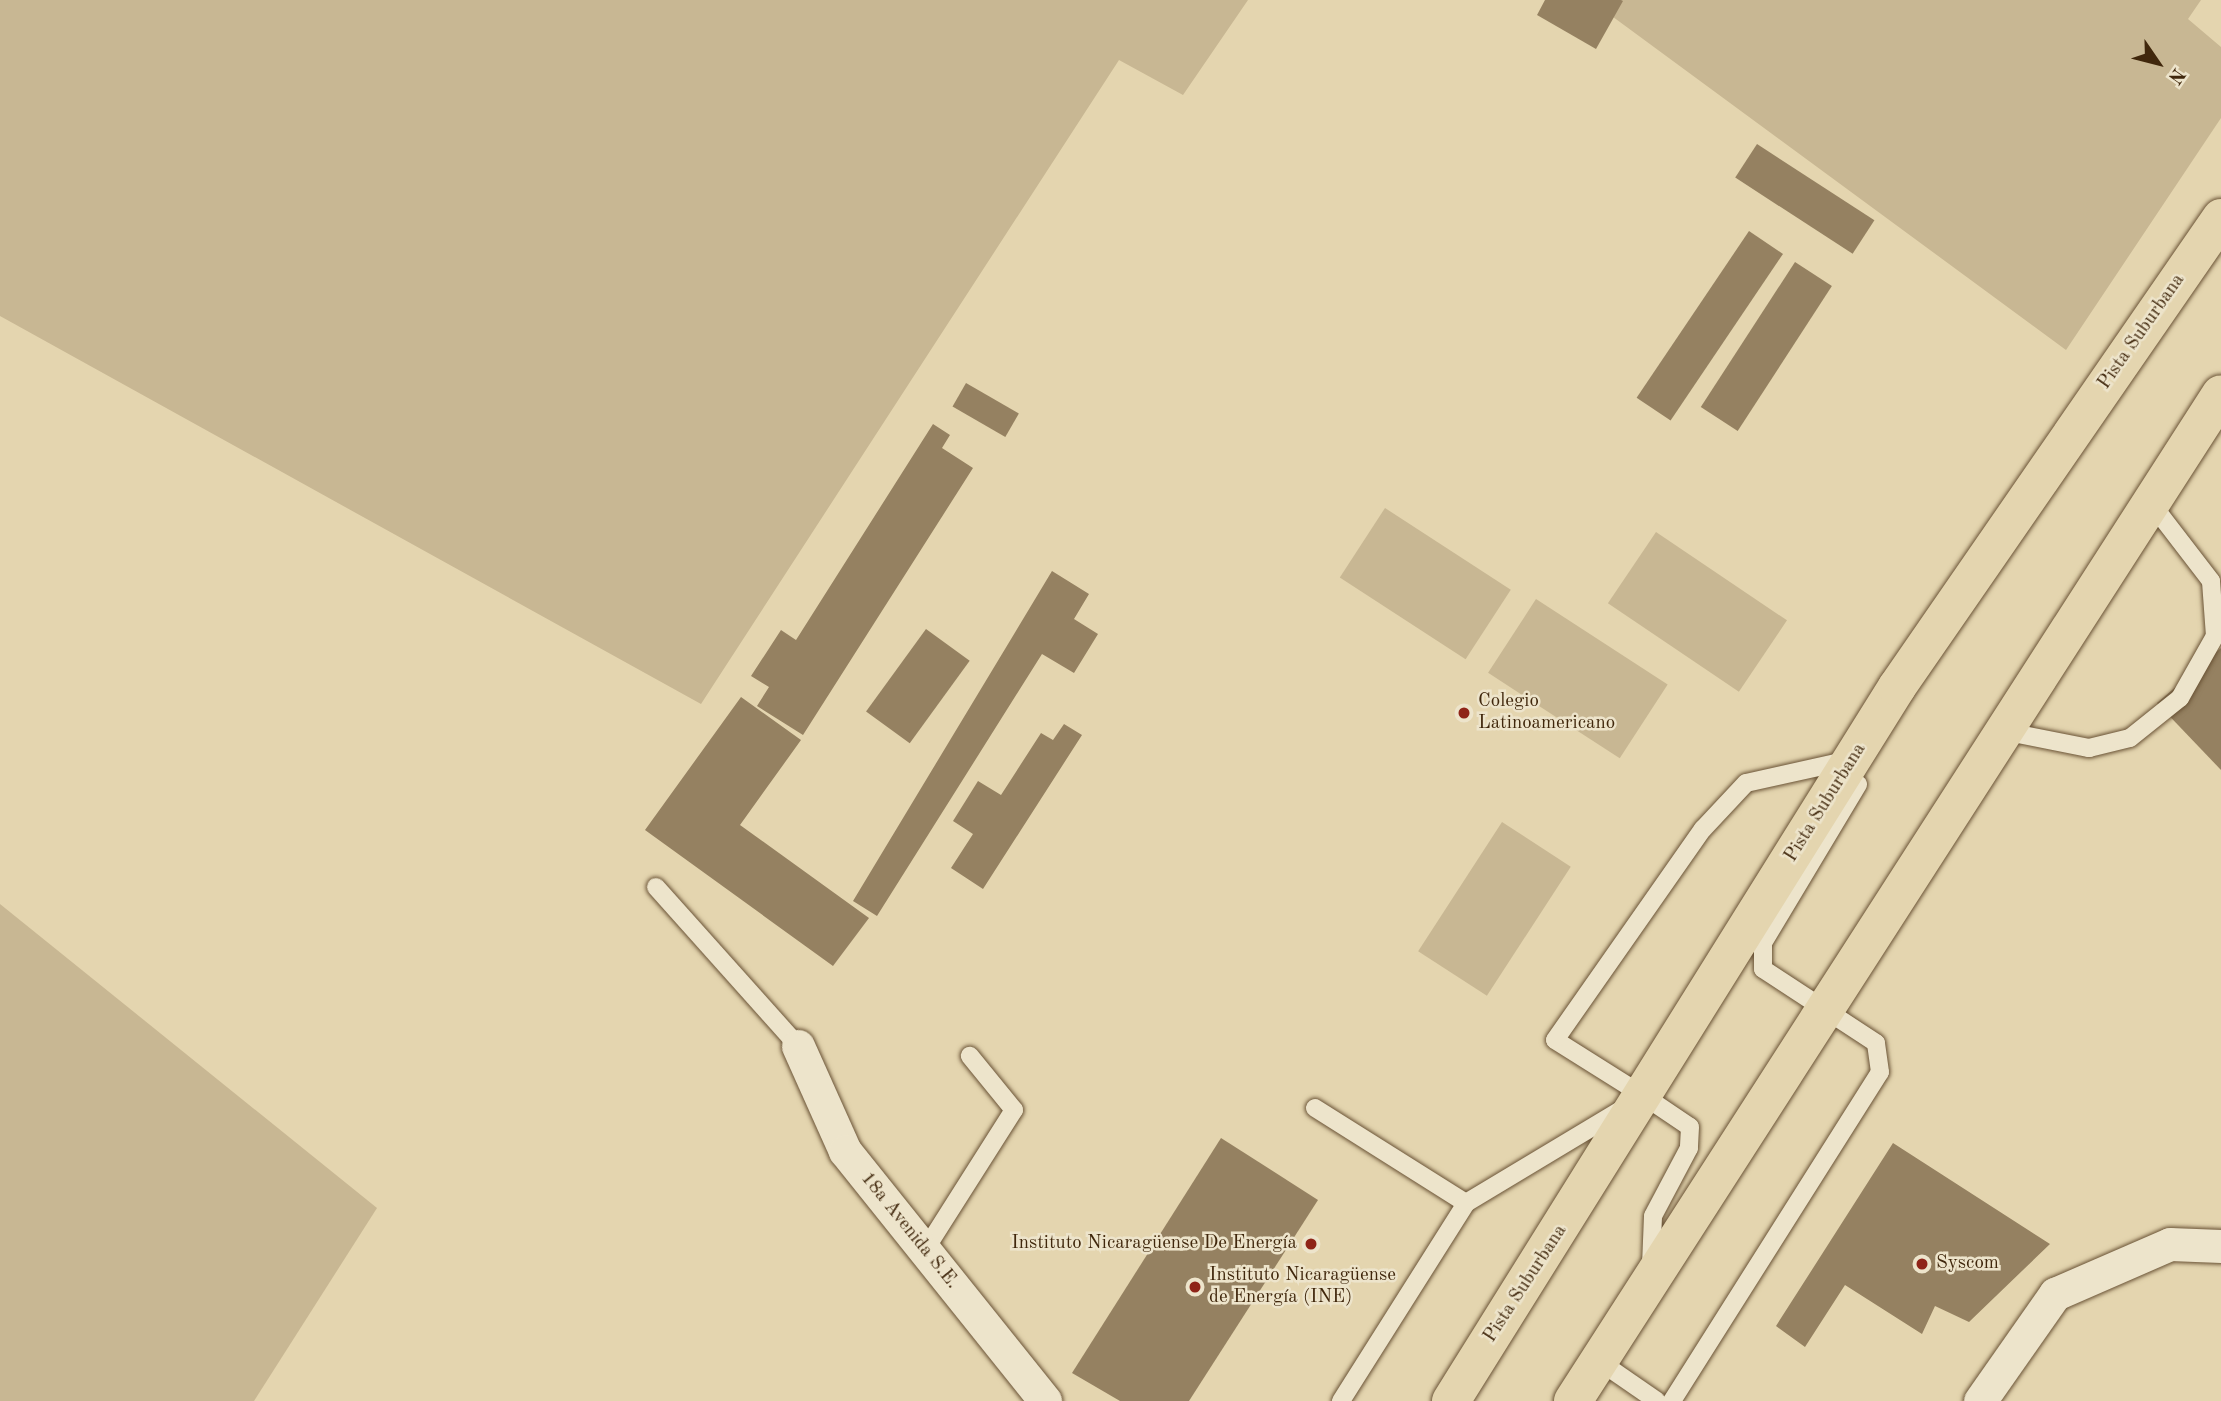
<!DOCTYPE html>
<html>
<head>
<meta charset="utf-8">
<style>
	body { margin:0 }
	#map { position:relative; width:2221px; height:1401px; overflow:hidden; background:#e4d5af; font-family:"Old Standard TT",serif }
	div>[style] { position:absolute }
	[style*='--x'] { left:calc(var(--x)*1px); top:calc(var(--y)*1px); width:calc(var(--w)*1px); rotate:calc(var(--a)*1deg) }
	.green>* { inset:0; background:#c8b793; transform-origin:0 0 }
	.building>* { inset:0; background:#958161; transform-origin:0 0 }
	.roads { filter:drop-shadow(0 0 2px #695235) drop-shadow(0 0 2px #695235) }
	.lane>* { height:18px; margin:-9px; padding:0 9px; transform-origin:9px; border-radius:9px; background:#ede4cb }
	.street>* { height:33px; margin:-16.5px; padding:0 16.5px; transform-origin:16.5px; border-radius:16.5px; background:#ede4cb }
	.primary>* { height:38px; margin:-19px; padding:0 19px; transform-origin:19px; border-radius:19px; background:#e4d5af }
	.dots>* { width:19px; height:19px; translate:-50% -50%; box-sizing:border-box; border:4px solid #ede4cb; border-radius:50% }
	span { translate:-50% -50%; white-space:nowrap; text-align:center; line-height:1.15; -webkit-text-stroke:5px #ede4cb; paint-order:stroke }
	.street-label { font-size:19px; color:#40270c }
	.poi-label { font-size:19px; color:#40270c }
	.left { translate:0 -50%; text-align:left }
	.right { translate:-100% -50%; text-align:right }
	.north { position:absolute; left:2123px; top:28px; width:70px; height:70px; -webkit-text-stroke:5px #ede4cb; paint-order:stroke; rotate:125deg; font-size:19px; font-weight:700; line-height:28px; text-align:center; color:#40270c }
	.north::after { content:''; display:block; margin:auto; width:24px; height:32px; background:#40270c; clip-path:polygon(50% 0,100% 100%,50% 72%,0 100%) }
</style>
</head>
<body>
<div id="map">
	<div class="green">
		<i style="clip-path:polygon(0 0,1248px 0,1183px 95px,1119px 60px,701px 704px,0 316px)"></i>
		<i style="clip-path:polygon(1590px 0,2201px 0,2188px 19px,2221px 47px,2221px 118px,2066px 350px)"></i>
		<i style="left:1385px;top:508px;width:150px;height:83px;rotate:33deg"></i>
		<i style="left:1656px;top:532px;width:158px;height:86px;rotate:34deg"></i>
		<i style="left:1536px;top:599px;width:157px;height:88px;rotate:33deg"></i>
		<i style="left:1502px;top:822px;width:82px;height:154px;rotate:33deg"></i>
		<i style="clip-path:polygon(0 904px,377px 1208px,254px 1401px,0 1401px)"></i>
	</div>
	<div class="building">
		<i style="clip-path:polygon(1545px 0,1621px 0,1623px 1px,1596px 49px,1537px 15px)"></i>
		<i style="left:1757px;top:144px;width:140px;height:40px;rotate:33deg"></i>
		<i style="left:1749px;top:231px;width:41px;height:201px;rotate:34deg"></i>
		<i style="left:1795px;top:262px;width:44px;height:173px;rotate:33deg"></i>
		<i style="left:966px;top:383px;width:61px;height:27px;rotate:30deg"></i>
		<i style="clip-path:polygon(933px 424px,950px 435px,942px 448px,973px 468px,803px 735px,757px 706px,769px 687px,751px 676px,781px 630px,796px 640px)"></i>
		<i style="clip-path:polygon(1052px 571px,1089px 594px,1074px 619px,1098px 634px,1074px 673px,1042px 654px,877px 916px,853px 901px)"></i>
		<i style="left:926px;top:629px;width:54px;height:102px;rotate:36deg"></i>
		<i style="clip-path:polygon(2221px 648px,2221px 770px,2157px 703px)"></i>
		<i style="clip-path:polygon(741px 697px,801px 740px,740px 825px,869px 918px,833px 966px,645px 830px)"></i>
		<i style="clip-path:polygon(1064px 724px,1082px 735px,983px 889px,951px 868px,973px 834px,953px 821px,978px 781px,1001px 795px,1041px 733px,1053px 740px)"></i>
		<i style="clip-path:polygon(1221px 1138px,1318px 1200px,1189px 1401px,1120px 1401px,1072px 1373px)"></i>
		<i style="clip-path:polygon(1893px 1143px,2050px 1244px,1969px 1322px,1935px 1306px,1922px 1334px,1845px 1285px,1805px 1347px,1776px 1326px)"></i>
	</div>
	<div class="roads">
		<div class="lane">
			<i style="--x:2003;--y:731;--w:88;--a:11.2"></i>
			<i style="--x:2089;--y:748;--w:42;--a:-13.7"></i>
			<i style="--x:2130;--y:738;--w:64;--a:-38.7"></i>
			<i style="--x:2180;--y:698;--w:71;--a:-60.6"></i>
			<i style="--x:2215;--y:636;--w:55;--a:-94.2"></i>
			<i style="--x:2211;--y:581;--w:98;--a:-127.6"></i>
			<i style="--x:656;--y:887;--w:213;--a:48.2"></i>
			<i style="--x:1644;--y:1096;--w:105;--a:-147.8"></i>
			<i style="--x:1555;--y:1040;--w:258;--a:-55"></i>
			<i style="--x:1703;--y:829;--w:63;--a:-46.9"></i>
			<i style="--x:1746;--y:783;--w:101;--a:-12.5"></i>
			<i style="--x:1315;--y:1108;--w:178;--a:32.2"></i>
			<i style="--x:925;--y:1250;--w:166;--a:-57.6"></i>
			<i style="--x:1014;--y:1110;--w:70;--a:-129.2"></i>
			<i style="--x:1599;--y:1361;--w:70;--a:34.6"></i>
			<i style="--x:1341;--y:1401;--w:234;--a:-57.7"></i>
			<i style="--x:1466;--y:1203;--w:208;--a:-31"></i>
			<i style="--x:1644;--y:1096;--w:55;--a:34"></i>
			<i style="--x:1690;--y:1127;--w:21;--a:93"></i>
			<i style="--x:1689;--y:1148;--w:77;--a:117.9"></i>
			<i style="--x:1653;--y:1216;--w:50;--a:92.3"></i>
			<i style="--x:1672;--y:1401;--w:389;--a:-57.7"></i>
			<i style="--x:1880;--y:1072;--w:29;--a:-98"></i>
			<i style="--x:1876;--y:1043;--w:135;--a:-146.8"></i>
			<i style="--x:1763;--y:969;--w:26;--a:-90"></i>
			<i style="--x:1763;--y:943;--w:185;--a:-59.1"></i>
		</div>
		<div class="street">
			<i style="--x:798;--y:1046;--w:115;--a:65.9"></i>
			<i style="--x:845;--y:1151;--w:320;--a:51.3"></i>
			<i style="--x:1980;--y:1401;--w:131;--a:-55"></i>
			<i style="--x:2055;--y:1294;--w:125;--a:-23.5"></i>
			<i style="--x:2170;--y:1244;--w:51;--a:2.2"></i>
		</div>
		<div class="primary">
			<i style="--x:1451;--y:1401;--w:842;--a:-58.01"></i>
			<i style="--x:1897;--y:687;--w:570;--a:-55.36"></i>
			<i style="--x:1573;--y:1401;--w:1197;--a:-57.24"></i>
		</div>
	</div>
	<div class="dots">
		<i style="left:1464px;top:713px;background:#8f2418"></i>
		<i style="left:1311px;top:1244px;background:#8f2418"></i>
		<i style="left:1922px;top:1264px;background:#8f2418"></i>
		<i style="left:1195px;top:1287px;background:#8f2418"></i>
	</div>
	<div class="street-label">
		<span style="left:2142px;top:332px;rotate:-55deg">Pista Suburbana</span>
		<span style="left:1826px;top:803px;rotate:-58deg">Pista Suburbana</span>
		<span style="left:909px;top:1231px;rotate:51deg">18a Avenida S.E.</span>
		<span style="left:1526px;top:1284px;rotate:-57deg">Pista Suburbana</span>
	</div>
	<div class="poi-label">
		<span class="left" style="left:1478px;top:713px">Colegio<br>Latinoamericano</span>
		<span class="right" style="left:1297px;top:1244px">Instituto Nicaragüense De Energía</span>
		<span class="left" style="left:1936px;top:1264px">Syscom</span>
		<span class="left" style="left:1209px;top:1287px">Instituto Nicaragüense<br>de Energía (INE)</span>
	</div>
	<div class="north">N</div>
</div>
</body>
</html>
